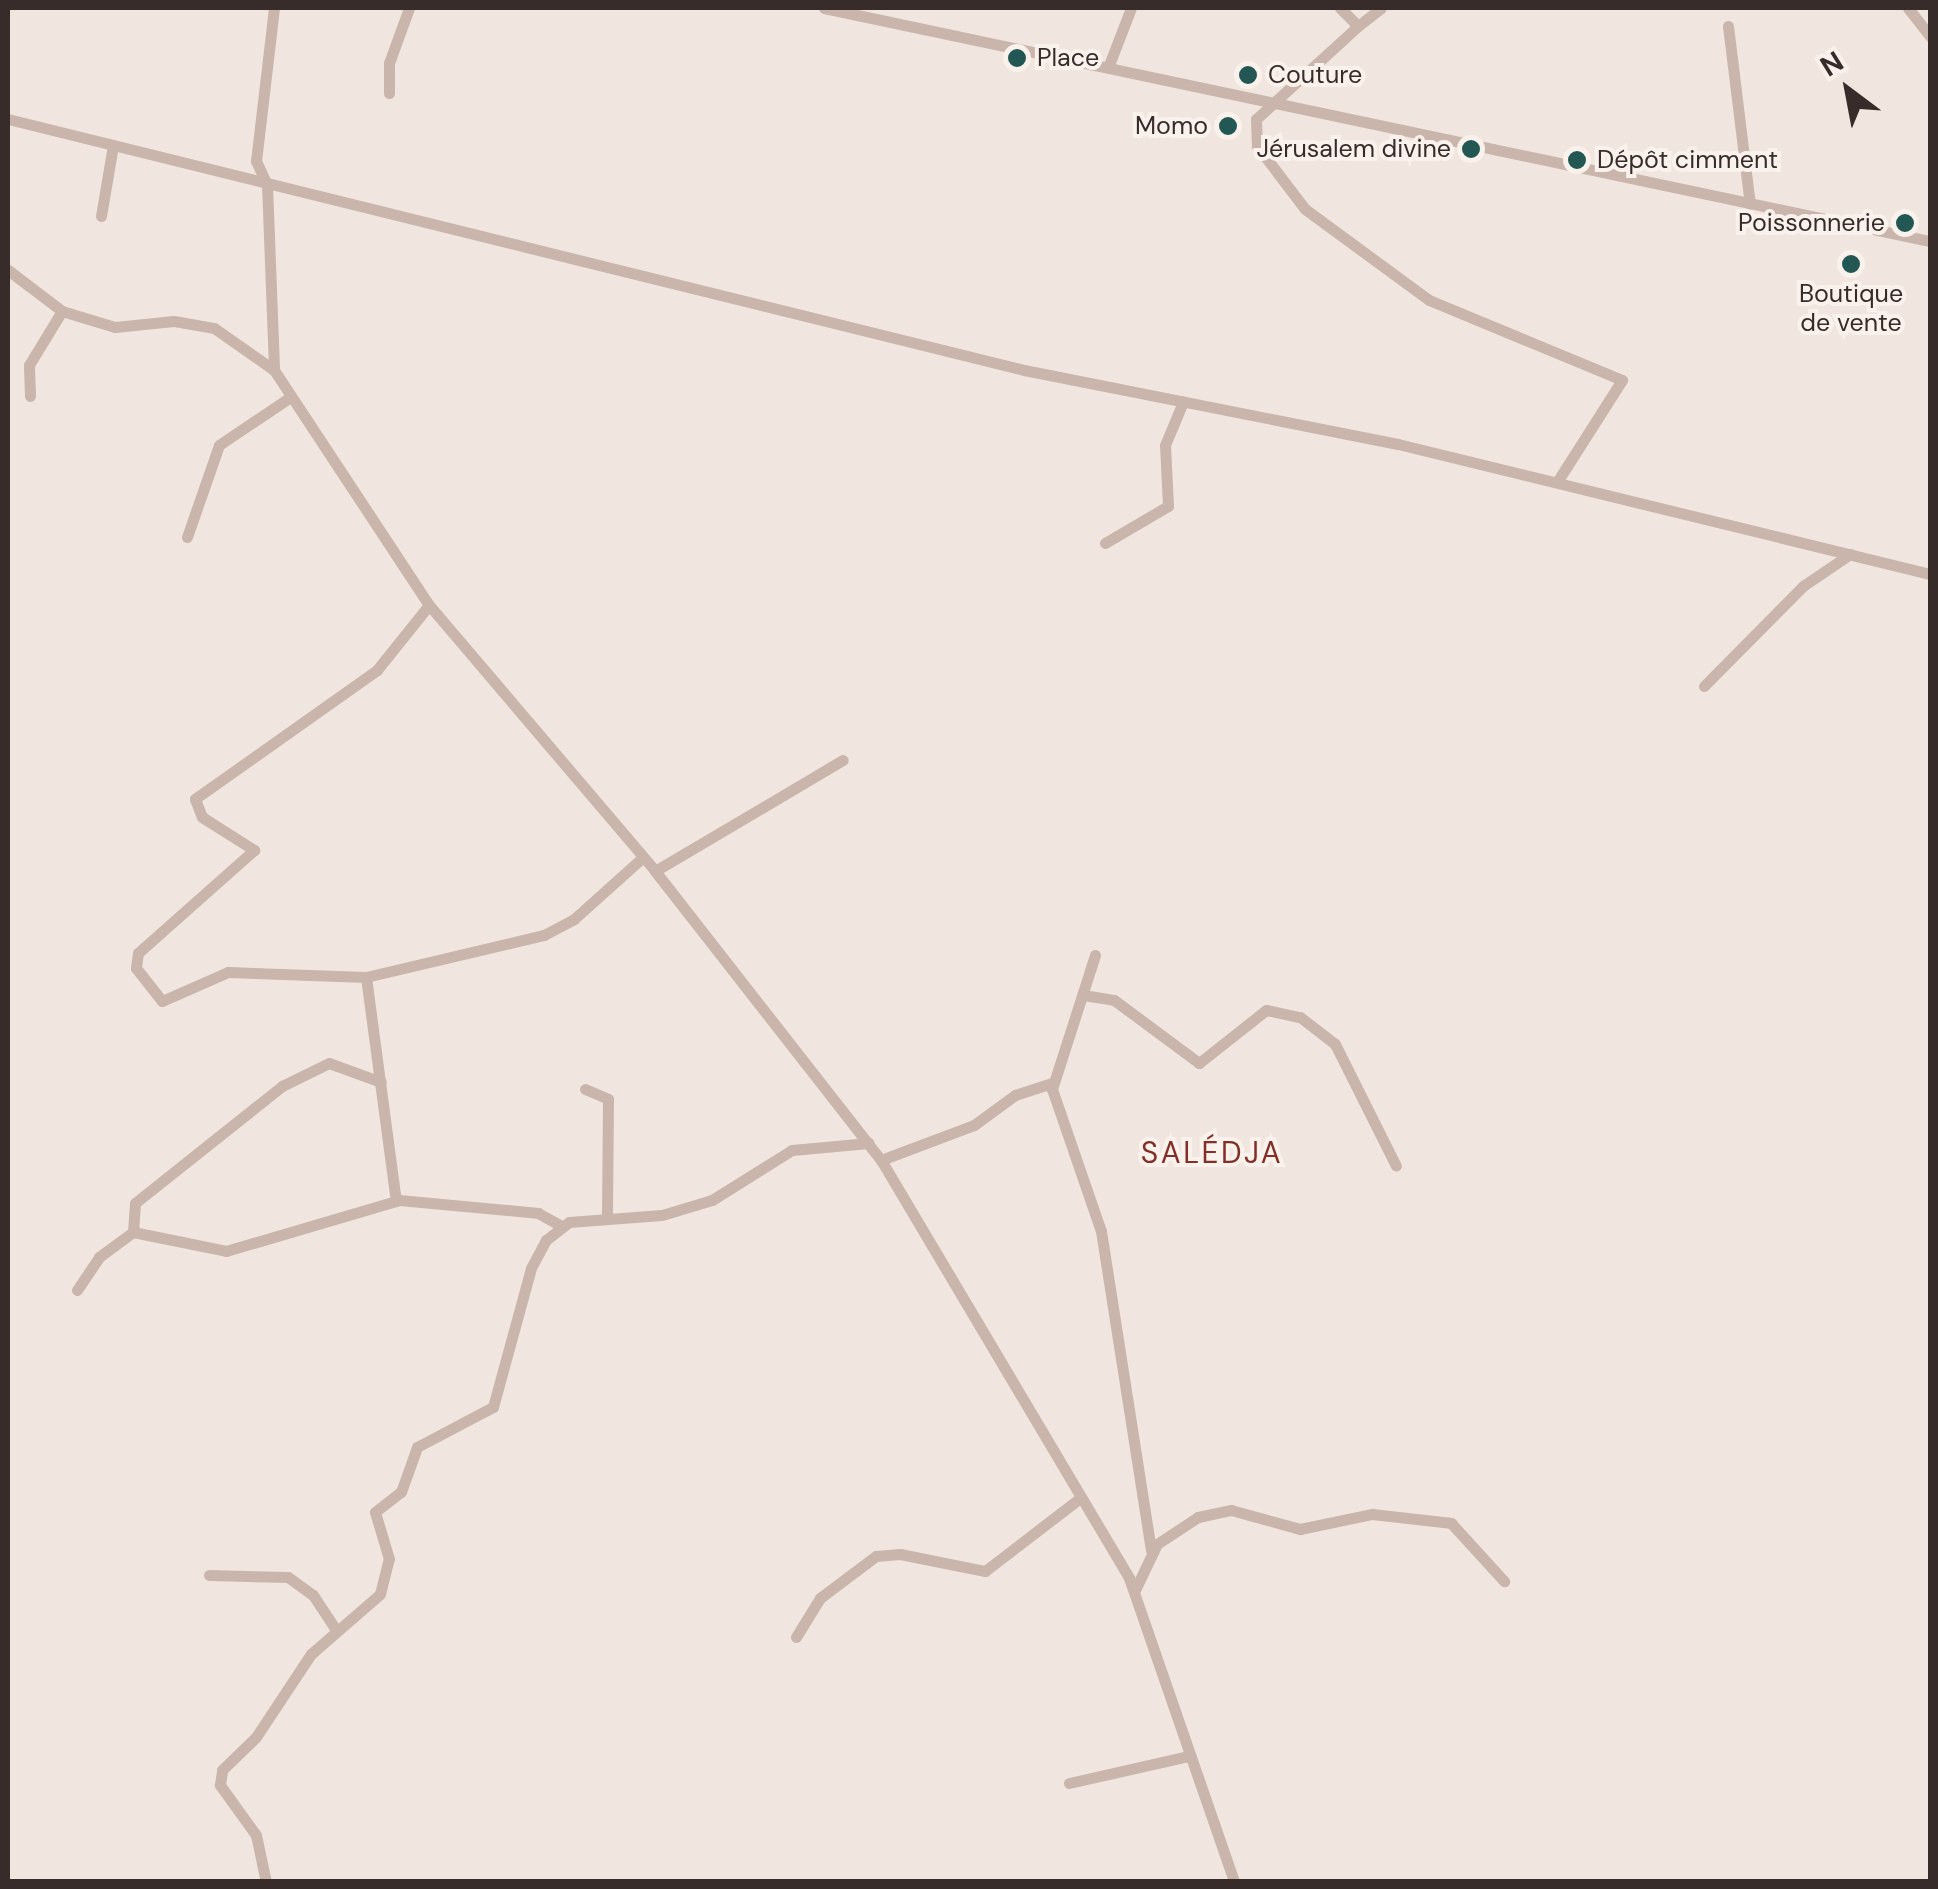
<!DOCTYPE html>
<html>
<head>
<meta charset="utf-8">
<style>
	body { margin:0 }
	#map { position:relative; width:1938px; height:1889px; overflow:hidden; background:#f1e6df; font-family:"DM Sans",sans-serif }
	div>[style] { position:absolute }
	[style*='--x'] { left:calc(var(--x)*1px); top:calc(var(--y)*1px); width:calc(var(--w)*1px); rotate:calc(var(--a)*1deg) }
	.minor>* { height:11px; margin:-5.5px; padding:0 5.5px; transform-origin:5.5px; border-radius:5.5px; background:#c9b5ab }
	.dots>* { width:28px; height:28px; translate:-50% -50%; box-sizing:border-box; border:5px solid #f9f1eb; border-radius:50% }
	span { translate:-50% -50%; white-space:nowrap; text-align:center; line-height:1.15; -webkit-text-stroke:8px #f9f1eb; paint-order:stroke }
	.poi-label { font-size:25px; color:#372c2a }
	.left { translate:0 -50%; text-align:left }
	.right { translate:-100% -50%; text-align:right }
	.quarter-label { font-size:30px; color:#823027; letter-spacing:2.5px }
	.frame { position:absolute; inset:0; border:10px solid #372c2a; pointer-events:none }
	.north { position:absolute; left:1798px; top:40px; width:100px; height:100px; -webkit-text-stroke:8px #f9f1eb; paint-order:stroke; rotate:328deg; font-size:28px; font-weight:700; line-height:40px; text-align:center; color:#372c2a }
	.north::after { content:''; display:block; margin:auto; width:35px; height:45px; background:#372c2a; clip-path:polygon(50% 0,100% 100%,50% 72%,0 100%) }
</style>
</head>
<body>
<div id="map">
	<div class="minor">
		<i style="--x:274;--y:8;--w:154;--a:96.7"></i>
		<i style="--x:256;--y:161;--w:26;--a:65"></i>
		<i style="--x:267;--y:185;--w:185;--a:87.8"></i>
		<i style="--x:274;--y:370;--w:282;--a:56.6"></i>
		<i style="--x:429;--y:605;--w:349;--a:49.6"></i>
		<i style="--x:655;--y:871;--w:367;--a:52"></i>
		<i style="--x:881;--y:1160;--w:486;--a:59.3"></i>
		<i style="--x:1129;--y:1578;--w:322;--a:70.9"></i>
		<i style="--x:824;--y:8;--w:1130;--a:11.9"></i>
		<i style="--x:1340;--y:8;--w:25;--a:45"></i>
		<i style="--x:1358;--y:26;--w:138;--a:137.6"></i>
		<i style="--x:1256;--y:119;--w:27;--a:88"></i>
		<i style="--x:1257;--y:146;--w:79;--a:52.7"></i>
		<i style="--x:1305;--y:209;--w:154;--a:36.3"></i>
		<i style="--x:1429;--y:300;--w:209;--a:22.5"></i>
		<i style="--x:1622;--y:380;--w:121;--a:122.5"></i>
		<i style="--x:1908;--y:8;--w:36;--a:52"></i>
		<i style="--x:1358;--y:26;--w:29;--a:-38"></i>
		<i style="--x:1728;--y:26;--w:179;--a:83"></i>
		<i style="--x:1109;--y:65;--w:61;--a:-68.9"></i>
		<i style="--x:389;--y:93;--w:30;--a:-90"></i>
		<i style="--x:389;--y:63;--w:59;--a:-70"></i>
		<i style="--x:8;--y:119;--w:1047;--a:13.88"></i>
		<i style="--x:1024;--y:370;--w:381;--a:11.2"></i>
		<i style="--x:1398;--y:444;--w:548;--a:13.73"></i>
		<i style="--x:101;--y:216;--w:72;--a:-80.4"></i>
		<i style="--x:8;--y:270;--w:68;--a:37.2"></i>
		<i style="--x:62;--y:311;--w:55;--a:16.8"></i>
		<i style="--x:115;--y:327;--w:59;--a:-5.8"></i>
		<i style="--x:174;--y:321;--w:41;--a:9.9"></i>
		<i style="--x:214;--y:328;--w:73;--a:35"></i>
		<i style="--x:30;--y:396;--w:31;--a:-92"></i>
		<i style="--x:29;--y:365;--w:63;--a:-58.6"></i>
		<i style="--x:187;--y:537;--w:97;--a:-70.8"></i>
		<i style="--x:219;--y:445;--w:84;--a:-33.9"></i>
		<i style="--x:1105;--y:543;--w:73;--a:-30.4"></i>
		<i style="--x:1168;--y:506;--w:61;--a:-92.8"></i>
		<i style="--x:1165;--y:445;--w:47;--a:-67.3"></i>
		<i style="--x:429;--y:605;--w:83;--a:128.7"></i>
		<i style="--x:377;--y:670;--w:223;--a:144.7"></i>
		<i style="--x:195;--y:799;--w:19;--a:69"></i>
		<i style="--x:202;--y:817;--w:62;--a:32.4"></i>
		<i style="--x:254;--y:850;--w:155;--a:138.4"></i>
		<i style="--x:138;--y:953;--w:15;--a:98"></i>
		<i style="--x:136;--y:968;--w:42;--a:51.8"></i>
		<i style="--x:162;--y:1001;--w:72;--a:-23.7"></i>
		<i style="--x:228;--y:972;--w:138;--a:2.1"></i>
		<i style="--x:366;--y:977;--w:183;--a:-13.3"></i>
		<i style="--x:544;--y:935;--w:34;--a:-28"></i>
		<i style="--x:574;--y:919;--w:91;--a:-41.9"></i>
		<i style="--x:1704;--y:686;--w:141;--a:-45.3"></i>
		<i style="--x:1803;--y:586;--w:57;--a:-34.2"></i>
		<i style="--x:655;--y:871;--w:218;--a:-30.6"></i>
		<i style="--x:1095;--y:955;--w:141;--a:107.8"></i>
		<i style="--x:1052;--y:1089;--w:150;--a:71"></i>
		<i style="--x:1101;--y:1231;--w:323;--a:81.1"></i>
		<i style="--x:366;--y:977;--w:226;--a:82.4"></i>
		<i style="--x:1083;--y:995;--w:31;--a:9"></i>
		<i style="--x:1114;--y:1000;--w:106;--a:36.5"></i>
		<i style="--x:1199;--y:1063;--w:85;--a:-38.3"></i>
		<i style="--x:1266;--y:1010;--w:35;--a:12"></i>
		<i style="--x:1300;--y:1017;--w:44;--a:37.6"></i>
		<i style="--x:1335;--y:1044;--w:136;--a:63.4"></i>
		<i style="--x:585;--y:1089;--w:25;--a:23"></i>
		<i style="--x:608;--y:1099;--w:118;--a:90.5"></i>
		<i style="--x:881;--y:1160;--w:99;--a:-20.6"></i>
		<i style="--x:974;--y:1125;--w:51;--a:-36.2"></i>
		<i style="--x:1015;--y:1095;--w:38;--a:-18"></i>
		<i style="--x:133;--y:1232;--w:29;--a:-86"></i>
		<i style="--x:135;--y:1203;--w:188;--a:-38.5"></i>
		<i style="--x:282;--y:1086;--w:52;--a:-26.1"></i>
		<i style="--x:329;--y:1063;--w:55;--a:20.1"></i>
		<i style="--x:77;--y:1290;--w:40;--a:-56"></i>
		<i style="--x:99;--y:1257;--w:42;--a:-36.3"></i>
		<i style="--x:133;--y:1232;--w:95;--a:11.5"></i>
		<i style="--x:226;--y:1251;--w:180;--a:-16.4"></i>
		<i style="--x:399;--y:1200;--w:140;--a:5.3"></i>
		<i style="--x:538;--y:1213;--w:26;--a:29"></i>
		<i style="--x:209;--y:1575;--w:79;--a:1.5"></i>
		<i style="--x:288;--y:1577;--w:31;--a:36"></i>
		<i style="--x:313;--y:1595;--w:42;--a:56.7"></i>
		<i style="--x:1134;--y:1592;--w:53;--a:-64.4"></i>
		<i style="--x:1157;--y:1544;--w:49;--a:-33.4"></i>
		<i style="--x:1198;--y:1517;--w:34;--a:-12"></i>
		<i style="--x:1231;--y:1510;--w:72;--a:15.4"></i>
		<i style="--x:1300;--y:1529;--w:74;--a:-11.8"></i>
		<i style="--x:1372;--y:1514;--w:80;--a:6.5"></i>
		<i style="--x:1451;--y:1523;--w:79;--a:47.6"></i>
		<i style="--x:796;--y:1637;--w:46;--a:-58.4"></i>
		<i style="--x:820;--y:1598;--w:70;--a:-36.9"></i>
		<i style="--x:876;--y:1556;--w:24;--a:-5"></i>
		<i style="--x:900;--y:1554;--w:87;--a:11.3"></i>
		<i style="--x:985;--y:1571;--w:118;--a:-37.5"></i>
		<i style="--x:1069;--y:1783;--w:123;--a:-12.7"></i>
		<i style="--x:266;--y:1882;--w:48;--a:-102"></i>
		<i style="--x:256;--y:1835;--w:62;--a:-125.8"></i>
		<i style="--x:220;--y:1785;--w:15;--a:-82"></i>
		<i style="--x:222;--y:1770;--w:47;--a:-44.1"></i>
		<i style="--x:256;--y:1737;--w:100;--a:-56.5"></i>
		<i style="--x:311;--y:1654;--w:91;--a:-41"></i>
		<i style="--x:380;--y:1594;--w:36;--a:-76"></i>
		<i style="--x:389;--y:1559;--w:49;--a:-106.6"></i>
		<i style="--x:375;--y:1512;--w:33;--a:-38"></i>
		<i style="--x:401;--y:1492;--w:48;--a:-70.4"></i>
		<i style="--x:417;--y:1447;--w:86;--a:-27.8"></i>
		<i style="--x:493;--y:1407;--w:144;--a:-74.7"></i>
		<i style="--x:531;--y:1268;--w:32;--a:-62"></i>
		<i style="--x:546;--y:1240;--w:29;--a:-38"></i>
		<i style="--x:569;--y:1222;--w:93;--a:-4.3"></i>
		<i style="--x:662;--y:1215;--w:52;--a:-16.7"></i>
		<i style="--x:712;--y:1200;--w:94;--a:-32"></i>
		<i style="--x:792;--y:1150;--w:77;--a:-5.2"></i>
	</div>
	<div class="dots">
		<i style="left:1017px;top:58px;background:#225753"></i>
		<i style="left:1248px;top:75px;background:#225753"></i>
		<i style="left:1228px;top:126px;background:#225753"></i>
		<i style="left:1471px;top:149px;background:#225753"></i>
		<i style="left:1577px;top:160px;background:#225753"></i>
		<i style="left:1905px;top:223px;background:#225753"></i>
		<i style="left:1851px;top:264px;background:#225753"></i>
	</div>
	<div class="poi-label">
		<span class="left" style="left:1037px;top:58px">Place</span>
		<span class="left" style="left:1268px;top:75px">Couture</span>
		<span class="right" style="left:1208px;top:126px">Momo</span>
		<span class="right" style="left:1451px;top:149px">Jérusalem divine</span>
		<span class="left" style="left:1597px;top:160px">Dépôt cimment</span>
		<span class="right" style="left:1885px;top:223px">Poissonnerie</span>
		<span style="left:1851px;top:309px">Boutique<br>de vente</span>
	</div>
	<div class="quarter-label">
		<span style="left:1212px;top:1153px">SALÉDJA</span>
	</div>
	<div class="frame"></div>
	<div class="north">N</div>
</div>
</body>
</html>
